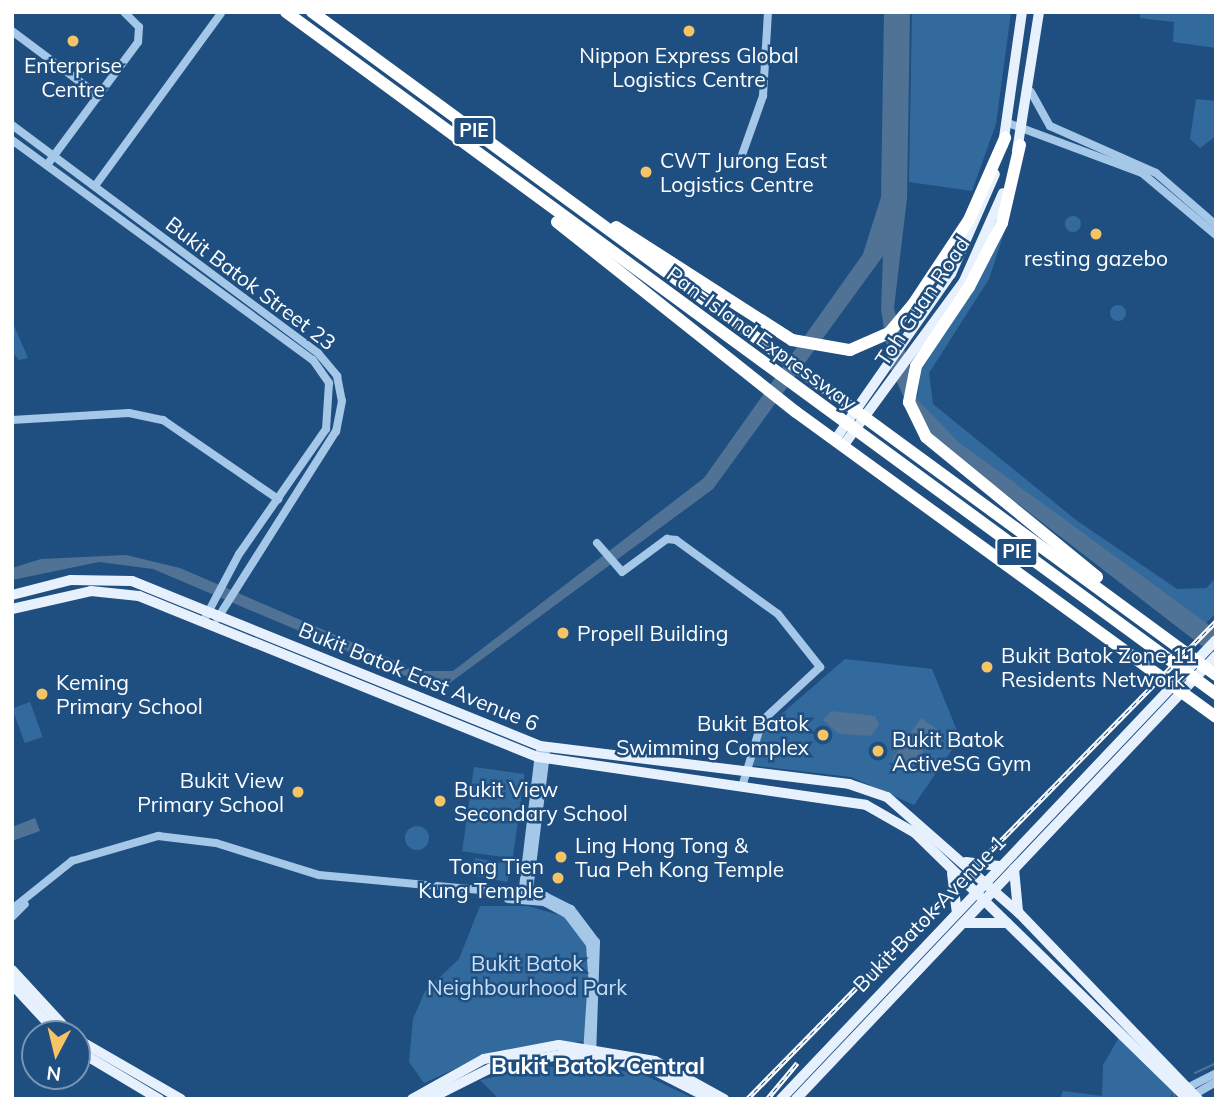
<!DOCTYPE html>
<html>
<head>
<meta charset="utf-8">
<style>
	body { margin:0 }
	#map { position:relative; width:1228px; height:1111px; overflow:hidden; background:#1f4f80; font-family:Mulish,sans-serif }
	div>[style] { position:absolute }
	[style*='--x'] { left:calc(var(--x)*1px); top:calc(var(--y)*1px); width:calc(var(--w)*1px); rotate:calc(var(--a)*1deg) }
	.green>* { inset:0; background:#336a9e; transform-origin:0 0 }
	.round { border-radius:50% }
	.water>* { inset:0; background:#4f7295; transform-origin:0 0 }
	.stream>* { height:2px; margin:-1px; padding:0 1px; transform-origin:1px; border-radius:1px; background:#4f7295 }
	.minor>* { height:8px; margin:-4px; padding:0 4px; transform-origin:4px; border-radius:4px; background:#a5c7e8 }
	.major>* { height:10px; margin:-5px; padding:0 5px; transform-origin:5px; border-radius:5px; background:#e7f1fe }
	.highway>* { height:12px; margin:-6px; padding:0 6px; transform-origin:6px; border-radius:6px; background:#fff }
	.rail>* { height:4.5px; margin-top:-2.25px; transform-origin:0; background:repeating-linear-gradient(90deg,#1f4f80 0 5px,#fff 0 10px); box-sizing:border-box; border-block:2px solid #fff }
	.dots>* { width:19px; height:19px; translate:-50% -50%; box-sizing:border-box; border:4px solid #1f4f80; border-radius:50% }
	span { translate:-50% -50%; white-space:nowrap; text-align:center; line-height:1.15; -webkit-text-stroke:5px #1f4f80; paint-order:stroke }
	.shield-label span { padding:2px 5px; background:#1f4f80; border:2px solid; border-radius:5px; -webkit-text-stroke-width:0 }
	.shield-label { font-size:19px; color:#fff; font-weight:700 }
	.poi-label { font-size:21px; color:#fff }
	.left { translate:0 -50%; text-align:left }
	.right { translate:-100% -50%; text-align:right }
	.street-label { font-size:21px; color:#fff }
	.park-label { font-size:21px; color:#c8e0f6 }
	.neighbourhood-label { font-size:23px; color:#fff; font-weight:700 }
	.frame { position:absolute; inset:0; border:14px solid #fff; pointer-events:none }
	.north { position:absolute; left:21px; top:1020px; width:70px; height:70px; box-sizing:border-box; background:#1f4f80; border:2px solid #7995b3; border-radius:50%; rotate:187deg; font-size:19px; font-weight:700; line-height:28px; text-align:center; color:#fff }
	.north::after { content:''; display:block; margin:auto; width:24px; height:32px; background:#f6c365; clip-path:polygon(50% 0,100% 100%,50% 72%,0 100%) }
</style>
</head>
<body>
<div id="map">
	<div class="green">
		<i style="clip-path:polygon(912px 12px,1011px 12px,996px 124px,972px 191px,909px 182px)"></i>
		<i style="clip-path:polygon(1140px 12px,1216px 12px,1216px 48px,1173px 42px,1174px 22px,1140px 18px)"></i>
		<i style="clip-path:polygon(1196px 99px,1216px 101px,1216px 136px,1200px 148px,1190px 139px)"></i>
		<i class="round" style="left:1065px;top:216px;width:16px;height:16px"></i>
		<i style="clip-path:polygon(1005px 230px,989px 279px,929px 373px,933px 404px,1076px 520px,1177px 589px,1206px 588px,1216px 578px,1216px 613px,1205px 624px,960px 443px,917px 399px,921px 371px)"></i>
		<i class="round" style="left:1110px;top:305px;width:16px;height:16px"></i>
		<i style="clip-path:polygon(12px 321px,28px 358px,19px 360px,12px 352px)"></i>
		<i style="clip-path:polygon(845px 659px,932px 669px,960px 738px,914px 805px,851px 777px,750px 765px,763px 730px)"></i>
		<i style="left:30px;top:702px;width:37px;height:19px;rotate:70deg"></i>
		<i style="left:474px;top:767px;width:51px;height:85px;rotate:8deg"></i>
		<i class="round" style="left:405px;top:826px;width:24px;height:24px"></i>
		<i style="left:475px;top:858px;width:36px;height:18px;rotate:10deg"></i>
		<i style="clip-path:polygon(480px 906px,528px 906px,569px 918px,597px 961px,587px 1041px,495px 1051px,424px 1083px,409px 1062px,413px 1019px,425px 991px,459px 959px)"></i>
		<i style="clip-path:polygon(1121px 1034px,1174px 1085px,1171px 1099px,1060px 1099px,1063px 1091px,1102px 1096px,1103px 1065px)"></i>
		<i style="clip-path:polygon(597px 1066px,644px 1075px,695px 1099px,499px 1099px,480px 1080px,540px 1067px)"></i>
	</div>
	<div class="water">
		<i style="clip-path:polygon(884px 12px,910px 12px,907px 198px,894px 308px,917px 399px,960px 443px,1216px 630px,1216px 657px,938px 442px,906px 402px,890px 367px,881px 309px,883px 256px,713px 489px,447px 685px,415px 680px,153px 569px,99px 562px,12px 580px,12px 568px,41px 559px,126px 555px,180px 568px,419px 671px,453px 671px,704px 478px,863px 254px,881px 197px)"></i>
		<i style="clip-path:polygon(831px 711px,875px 716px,879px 725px,871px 736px,839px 734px,823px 720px)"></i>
		<i style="left:921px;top:718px;width:21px;height:50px;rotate:35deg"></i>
		<i style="clip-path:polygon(35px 818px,40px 831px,12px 841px,12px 827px)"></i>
	</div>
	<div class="stream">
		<i style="--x:1195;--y:1073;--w:23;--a:-25"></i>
		<i style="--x:1173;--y:1090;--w:9;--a:77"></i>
	</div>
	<div class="minor">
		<i style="--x:12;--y:31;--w:109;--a:36.8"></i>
		<i style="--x:1031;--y:92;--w:39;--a:61"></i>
		<i style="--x:1050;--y:126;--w:116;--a:23.9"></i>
		<i style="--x:1156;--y:173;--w:79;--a:40.9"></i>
		<i style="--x:1008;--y:123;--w:143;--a:20.5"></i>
		<i style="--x:1142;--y:173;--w:97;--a:40"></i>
		<i style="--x:12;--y:125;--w:382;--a:36.7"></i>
		<i style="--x:318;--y:353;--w:30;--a:50"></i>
		<i style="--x:337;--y:376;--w:25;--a:79"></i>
		<i style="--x:342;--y:401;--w:31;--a:101"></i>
		<i style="--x:336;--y:431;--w:222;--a:122.3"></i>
		<i style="--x:12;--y:140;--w:373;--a:36.2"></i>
		<i style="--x:313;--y:360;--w:28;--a:55"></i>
		<i style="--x:329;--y:383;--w:46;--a:93.7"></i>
		<i style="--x:326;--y:429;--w:152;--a:124.8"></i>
		<i style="--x:239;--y:554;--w:75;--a:117.9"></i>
		<i style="--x:742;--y:155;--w:63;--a:-70.4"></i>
		<i style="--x:763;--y:96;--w:84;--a:-86.6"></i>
		<i style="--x:47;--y:165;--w:153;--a:-53.5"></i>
		<i style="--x:138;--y:42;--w:15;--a:-86"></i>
		<i style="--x:139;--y:27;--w:21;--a:-135"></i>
		<i style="--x:95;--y:186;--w:214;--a:-53.9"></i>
		<i style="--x:12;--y:420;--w:117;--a:-3.4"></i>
		<i style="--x:129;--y:413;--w:35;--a:12"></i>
		<i style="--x:163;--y:420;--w:140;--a:34.5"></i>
		<i style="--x:597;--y:543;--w:38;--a:49"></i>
		<i style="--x:622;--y:572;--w:56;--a:-36.3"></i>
		<i style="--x:667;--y:539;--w:9;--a:6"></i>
		<i style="--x:676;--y:540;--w:126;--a:36"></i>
		<i style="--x:778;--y:614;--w:68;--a:51.6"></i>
		<i style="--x:820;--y:667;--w:79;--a:137"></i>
		<i style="--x:762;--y:721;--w:69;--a:106.9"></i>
		<i style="--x:522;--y:896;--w:144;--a:-83.2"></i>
		<i style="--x:528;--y:898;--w:145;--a:-82.9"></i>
		<i style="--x:508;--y:899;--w:36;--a:5"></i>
		<i style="--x:544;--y:902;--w:26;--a:28"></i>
		<i style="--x:567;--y:914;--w:38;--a:53"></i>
		<i style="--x:590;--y:944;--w:32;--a:86"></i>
		<i style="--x:12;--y:909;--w:77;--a:-38.7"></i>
		<i style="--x:72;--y:861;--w:90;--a:-16.2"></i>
		<i style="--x:158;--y:836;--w:58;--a:6.9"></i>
		<i style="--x:216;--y:843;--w:108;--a:17.3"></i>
		<i style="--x:319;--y:875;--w:227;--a:5.3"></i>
		<i style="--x:545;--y:896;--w:29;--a:27"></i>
		<i style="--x:571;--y:909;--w:41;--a:52.9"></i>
		<i style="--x:596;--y:942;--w:113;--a:92"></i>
		<i style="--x:12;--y:917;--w:18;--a:-45"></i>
		<i style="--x:587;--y:1053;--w:60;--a:-86.2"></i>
		<i style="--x:1183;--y:1090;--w:37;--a:-27"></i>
		<i style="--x:1190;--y:1097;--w:30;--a:-30"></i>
	</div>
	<div class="major">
		<i style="--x:1003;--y:145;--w:134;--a:-81.9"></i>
		<i style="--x:1017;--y:151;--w:141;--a:-81"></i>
		<i style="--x:835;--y:440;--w:203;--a:-55.1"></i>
		<i style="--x:951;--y:274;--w:109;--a:-66.3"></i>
		<i style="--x:843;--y:446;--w:205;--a:-53.7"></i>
		<i style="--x:964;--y:281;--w:96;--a:-66.1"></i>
		<i style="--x:12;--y:595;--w:61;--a:-14.3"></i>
		<i style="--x:71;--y:580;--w:61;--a:0.9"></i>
		<i style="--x:132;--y:581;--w:440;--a:22"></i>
		<i style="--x:540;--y:746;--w:311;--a:7"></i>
		<i style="--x:849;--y:784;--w:40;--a:18.9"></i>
		<i style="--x:887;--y:797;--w:176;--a:41.3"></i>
		<i style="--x:1019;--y:913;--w:258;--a:46.1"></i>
		<i style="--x:12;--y:609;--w:81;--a:-12.8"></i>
		<i style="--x:91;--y:591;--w:48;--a:5.9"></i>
		<i style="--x:139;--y:596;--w:430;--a:22"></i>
		<i style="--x:538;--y:757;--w:331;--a:8.3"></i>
		<i style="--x:866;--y:805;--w:56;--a:29.7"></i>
		<i style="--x:915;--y:833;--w:381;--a:44.3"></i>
		<i style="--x:966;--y:862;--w:35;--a:7"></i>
		<i style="--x:1014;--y:869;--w:42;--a:84.6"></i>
		<i style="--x:952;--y:873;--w:38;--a:83"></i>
		<i style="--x:964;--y:923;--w:43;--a:0"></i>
		<i style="--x:12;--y:970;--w:87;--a:47.3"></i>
		<i style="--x:12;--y:984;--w:68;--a:47.4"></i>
		<i style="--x:77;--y:1039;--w:120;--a:30"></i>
		<i style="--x:77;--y:1050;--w:96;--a:30.9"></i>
		<i style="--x:412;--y:1099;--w:82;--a:-29.1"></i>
		<i style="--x:484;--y:1059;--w:76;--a:-10.6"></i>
		<i style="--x:559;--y:1045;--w:97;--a:9.5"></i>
		<i style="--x:655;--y:1061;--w:79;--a:28.8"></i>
		<i style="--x:429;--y:1099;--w:74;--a:-26.6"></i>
		<i style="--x:495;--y:1066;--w:72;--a:-9.6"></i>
		<i style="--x:566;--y:1054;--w:79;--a:8"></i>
		<i style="--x:644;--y:1065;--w:75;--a:26.9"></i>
		<i style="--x:781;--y:1099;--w:632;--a:-46.54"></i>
		<i style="--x:796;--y:1099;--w:610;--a:-46.53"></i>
	</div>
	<div class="highway">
		<i style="--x:286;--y:12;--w:1153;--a:36.25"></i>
		<i style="--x:312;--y:12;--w:1121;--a:36.26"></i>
		<i style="--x:1020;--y:145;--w:80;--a:103"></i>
		<i style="--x:1002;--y:223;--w:72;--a:117.3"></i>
		<i style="--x:969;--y:287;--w:95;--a:123.9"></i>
		<i style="--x:916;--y:366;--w:37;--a:101"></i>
		<i style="--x:909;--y:402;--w:39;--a:64"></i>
		<i style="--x:926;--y:437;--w:221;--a:39.3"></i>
		<i style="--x:557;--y:222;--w:305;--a:38.5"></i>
		<i style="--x:796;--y:412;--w:519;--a:35.99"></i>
		<i style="--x:616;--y:227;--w:209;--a:32.7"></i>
		<i style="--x:792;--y:340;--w:59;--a:9.8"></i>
		<i style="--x:850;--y:350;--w:43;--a:-23.6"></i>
		<i style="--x:889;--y:333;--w:39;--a:-50"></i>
		<i style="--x:914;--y:303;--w:100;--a:-56.5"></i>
		<i style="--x:969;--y:220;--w:90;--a:-66.3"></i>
	</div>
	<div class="rail">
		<i style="--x:747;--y:1099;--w:670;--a:-45.54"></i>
		<i style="--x:767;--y:1099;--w:47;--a:-50.2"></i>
	</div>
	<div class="dots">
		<i style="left:689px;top:31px;background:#f6c365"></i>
		<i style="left:73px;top:41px;background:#f6c365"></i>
		<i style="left:646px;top:172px;background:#f6c365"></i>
		<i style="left:1096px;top:234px;background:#f6c365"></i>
		<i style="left:563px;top:633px;background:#f6c365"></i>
		<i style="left:987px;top:667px;background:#f6c365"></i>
		<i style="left:42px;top:694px;background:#f6c365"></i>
		<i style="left:823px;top:735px;background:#f6c365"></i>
		<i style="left:878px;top:751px;background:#f6c365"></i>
		<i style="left:298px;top:792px;background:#f6c365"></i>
		<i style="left:440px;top:801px;background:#f6c365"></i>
		<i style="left:561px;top:857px;background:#f6c365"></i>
		<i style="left:558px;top:878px;background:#f6c365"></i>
	</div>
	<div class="shield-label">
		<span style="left:474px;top:131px">PIE</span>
		<span style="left:1017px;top:552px">PIE</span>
	</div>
	<div class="poi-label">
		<span style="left:689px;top:67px">Nippon Express Global<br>Logistics Centre</span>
		<span style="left:73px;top:77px">Enterprise<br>Centre</span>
		<span class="left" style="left:660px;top:172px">CWT Jurong East<br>Logistics Centre</span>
		<span style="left:1096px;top:258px">resting gazebo</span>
		<span class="left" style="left:577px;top:633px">Propell Building</span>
		<span class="left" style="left:1001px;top:667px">Bukit Batok Zone 11<br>Residents Network</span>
		<span class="left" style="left:56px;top:694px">Keming<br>Primary School</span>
		<span class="right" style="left:809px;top:735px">Bukit Batok<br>Swimming Complex</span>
		<span class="left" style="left:892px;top:751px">Bukit Batok<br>ActiveSG Gym</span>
		<span class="right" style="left:284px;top:792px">Bukit View<br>Primary School</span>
		<span class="left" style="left:454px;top:801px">Bukit View<br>Secondary School</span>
		<span class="left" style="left:575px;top:857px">Ling Hong Tong &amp;<br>Tua Peh Kong Temple</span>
		<span class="right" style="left:544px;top:878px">Tong Tien<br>Kung Temple</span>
	</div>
	<div class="street-label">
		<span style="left:251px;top:283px;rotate:37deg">Bukit Batok Street 23</span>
		<span style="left:922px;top:301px;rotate:-56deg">Toh Guan Road</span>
		<span style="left:762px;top:338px;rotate:36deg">Pan-Island Expressway</span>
		<span style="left:419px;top:676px;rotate:22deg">Bukit Batok East Avenue 6</span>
		<span style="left:929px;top:913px;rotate:-46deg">Bukit Batok Avenue 1</span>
	</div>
	<div class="park-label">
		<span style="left:527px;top:975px">Bukit Batok<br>Neighbourhood Park</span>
	</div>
	<div class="neighbourhood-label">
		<span style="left:598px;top:1066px">Bukit Batok Central</span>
	</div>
	<div class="frame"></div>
	<div class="north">N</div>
</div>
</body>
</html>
